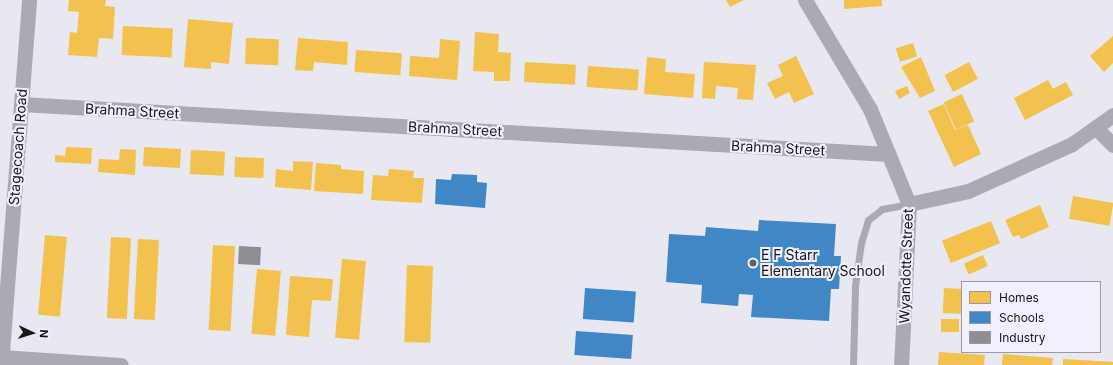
<!DOCTYPE html>
<html>
<head>
<meta charset="utf-8">
<style>
	body { margin:0 }
	#map { position:relative; width:1113px; height:365px; overflow:hidden; background:#e8e8f0; font-family:Inter,sans-serif }
	div>[style] { position:absolute }
	[style*='--x'] { left:calc(var(--x)*1px); top:calc(var(--y)*1px); width:calc(var(--w)*1px); rotate:calc(var(--a)*1deg) }
	.homes>* { inset:0; background:#f2c14e; transform-origin:0 0 }
	.schools>* { inset:0; background:#3f88c5; transform-origin:0 0 }
	.industry>* { inset:0; background:#8d8d92; transform-origin:0 0 }
	.lane>* { height:7px; margin:-3.5px; padding:0 3.5px; transform-origin:3.5px; border-radius:3.5px; background:#ada9b4 }
	.street>* { height:15px; margin:-7.5px; padding:0 7.5px; transform-origin:7.5px; border-radius:7.5px; background:#ada9b4 }
	.dots>* { width:11px; height:11px; translate:-50% -50%; box-sizing:border-box; border:2px solid #f1f1fe; border-radius:50% }
	span { translate:-50% -50%; white-space:nowrap; text-align:center; line-height:1.15; -webkit-text-stroke:4px #f1f1fe; paint-order:stroke }
	.street-label { font-size:14px; color:#16161b }
	.poi-label { font-size:14px; color:#16161b }
	.left { translate:0 -50%; text-align:left }
	.legend { position:absolute; left:961px; top:281px; width:140px; height:72px; box-sizing:border-box; background:#f1f1fe; border:1px solid #9999a3; margin:0; padding:5px 7px; list-style:none; font-size:12px; color:#16161b }
	.legend li { display:flex; align-items:center; gap:8px; height:20px }
	.legend b { width:20px; border:1px solid #9999a3 }
	.north { position:absolute; left:12px; top:313px; width:40px; height:40px; -webkit-text-stroke:3px #f1f1fe; paint-order:stroke; rotate:94deg; font-size:11px; font-weight:700; line-height:16px; text-align:center; color:#16161b }
	.north::after { content:''; display:block; margin:auto; width:14px; height:18px; background:#16161b; clip-path:polygon(50% 0,100% 100%,50% 72%,0 100%) }
</style>
</head>
<body>
<div id="map">
	<div class="homes">
		<i style="clip-path:polygon(69px 0,106px 0,105px 6px,115px 7px,113px 39px,99px 38px,97px 57px,68px 55px,70px 32px,77px 33px,79px 12px,68px 11px)"></i>
		<i style="clip-path:polygon(726px 0,744px 0,730px 7px)"></i>
		<i style="clip-path:polygon(844px 0,882px 0,882px 6px,844px 9px)"></i>
		<i style="clip-path:polygon(188px 19px,233px 23px,229px 64px,211px 62px,211px 69px,184px 67px)"></i>
		<i style="left:123px;top:26px;width:50px;height:29px;rotate:3deg"></i>
		<i style="clip-path:polygon(475px 32px,499px 34px,498px 52px,511px 53px,510px 81px,494px 81px,494px 72px,473px 71px)"></i>
		<i style="clip-path:polygon(1113px 36px,1113px 63px,1104px 72px,1090px 56px)"></i>
		<i style="left:246px;top:38px;width:33px;height:26px;rotate:2deg"></i>
		<i style="clip-path:polygon(298px 38px,348px 42px,347px 65px,314px 62px,313px 71px,295px 70px)"></i>
		<i style="clip-path:polygon(440px 39px,460px 41px,457px 80px,409px 76px,410px 56px,439px 58px)"></i>
		<i style="left:913px;top:43px;width:14px;height:18px;rotate:73deg"></i>
		<i style="left:356px;top:50px;width:46px;height:22px;rotate:4deg"></i>
		<i style="clip-path:polygon(796px 56px,814px 94px,794px 103px,789px 92px,775px 99px,767px 83px,783px 76px,778px 65px)"></i>
		<i style="clip-path:polygon(647px 57px,666px 59px,665px 72px,695px 74px,693px 98px,644px 94px)"></i>
		<i style="clip-path:polygon(921px 57px,935px 91px,920px 98px,901px 67px)"></i>
		<i style="left:525px;top:62px;width:51px;height:20px;rotate:3deg"></i>
		<i style="clip-path:polygon(704px 62px,756px 65px,753px 100px,737px 99px,738px 88px,716px 86px,715px 99px,702px 98px)"></i>
		<i style="left:969px;top:62px;width:19px;height:28px;rotate:62deg"></i>
		<i style="left:588px;top:66px;width:51px;height:21px;rotate:4deg"></i>
		<i style="clip-path:polygon(1048px 80px,1053px 89px,1066px 82px,1073px 95px,1025px 120px,1014px 98px)"></i>
		<i style="clip-path:polygon(907px 86px,910px 93px,899px 99px,895px 91px)"></i>
		<i style="left:962px;top:94px;width:30px;height:20px;rotate:66deg"></i>
		<i style="clip-path:polygon(944px 104px,955px 130px,968px 125px,981px 154px,954px 167px,928px 111px)"></i>
		<i style="clip-path:polygon(66px 147px,92px 148px,91px 164px,55px 162px,55px 155px,65px 156px)"></i>
		<i style="left:144px;top:147px;width:37px;height:19px;rotate:3deg"></i>
		<i style="clip-path:polygon(120px 149px,136px 150px,135px 175px,98px 172px,99px 159px,119px 160px)"></i>
		<i style="left:191px;top:150px;width:34px;height:24px;rotate:3deg"></i>
		<i style="left:235px;top:157px;width:29px;height:20px;rotate:2deg"></i>
		<i style="clip-path:polygon(293px 161px,313px 162px,311px 190px,275px 187px,276px 169px,293px 171px)"></i>
		<i style="clip-path:polygon(316px 163px,341px 165px,341px 169px,364px 171px,363px 194px,314px 191px)"></i>
		<i style="clip-path:polygon(389px 169px,414px 171px,413px 178px,424px 178px,422px 203px,371px 200px,373px 175px,388px 176px)"></i>
		<i style="left:1073px;top:196px;width:41px;height:23px;rotate:10deg"></i>
		<i style="clip-path:polygon(1040px 205px,1049px 227px,1021px 239px,1019px 235px,1013px 237px,1005px 220px)"></i>
		<i style="left:991px;top:221px;width:24px;height:53px;rotate:68deg"></i>
		<i style="left:45px;top:235px;width:22px;height:80px;rotate:5deg"></i>
		<i style="left:111px;top:237px;width:20px;height:81px;rotate:3deg"></i>
		<i style="left:138px;top:239px;width:21px;height:80px;rotate:3deg"></i>
		<i style="left:213px;top:245px;width:22px;height:85px;rotate:3deg"></i>
		<i style="left:983px;top:255px;width:12px;height:21px;rotate:66deg"></i>
		<i style="left:342px;top:259px;width:24px;height:79px;rotate:5deg"></i>
		<i style="left:407px;top:265px;width:26px;height:77px;rotate:2deg"></i>
		<i style="left:257px;top:269px;width:24px;height:65px;rotate:5deg"></i>
		<i style="clip-path:polygon(290px 276px,333px 279px,331px 301px,312px 300px,309px 337px,286px 335px)"></i>
		<i style="left:944px;top:288px;width:18px;height:25px;rotate:3deg"></i>
		<i style="left:941px;top:319px;width:18px;height:13px"></i>
		<i style="clip-path:polygon(939px 352px,985px 355px,984px 365px,938px 365px)"></i>
		<i style="clip-path:polygon(1003px 354px,1053px 358px,1052px 365px,1002px 365px)"></i>
		<i style="clip-path:polygon(1063px 359px,1113px 362px,1113px 365px,1063px 365px)"></i>
	</div>
	<div class="schools">
		<i style="clip-path:polygon(452px 174px,477px 175px,477px 182px,487px 183px,485px 208px,435px 204px,436px 179px,451px 180px)"></i>
		<i style="clip-path:polygon(759px 220px,836px 224px,834px 256px,841px 256px,839px 289px,831px 289px,829px 321px,751px 317px,753px 295px,739px 294px,738px 306px,701px 303px,702px 285px,666px 282px,669px 234px,705px 236px,706px 227px,758px 231px)"></i>
		<i style="left:585px;top:288px;width:51px;height:31px;rotate:4deg"></i>
		<i style="left:576px;top:331px;width:57px;height:24px;rotate:4deg"></i>
	</div>
	<div class="industry">
		<i style="left:239px;top:246px;width:22px;height:18px;rotate:3deg"></i>
	</div>
	<div class="lane">
		<i style="--x:853;--y:365;--w:79;--a:-88.5"></i>
		<i style="--x:855;--y:286;--w:43;--a:-82.1"></i>
		<i style="--x:861;--y:243;--w:24;--a:-73"></i>
		<i style="--x:868;--y:220;--w:18;--a:-38"></i>
		<i style="--x:882;--y:209;--w:27;--a:-10"></i>
	</div>
	<div class="street">
		<i style="--x:805;--y:0;--w:127;--a:59.2"></i>
		<i style="--x:870;--y:109;--w:103;--a:67.7"></i>
		<i style="--x:909;--y:204;--w:161;--a:92.8"></i>
		<i style="--x:21;--y:104;--w:869;--a:3.3"></i>
		<i style="--x:1096;--y:128;--w:24;--a:45"></i>
		<i style="--x:909;--y:204;--w:60;--a:-12.4"></i>
		<i style="--x:968;--y:191;--w:114;--a:-24.3"></i>
		<i style="--x:1072;--y:144;--w:50;--a:-35.3"></i>
		<i style="--x:1;--y:357;--w:120;--a:3.8"></i>
		<i style="--x:1;--y:365;--w:366;--a:-85.6"></i>
	</div>
	<div class="dots">
		<i style="left:753px;top:263px;background:#606066"></i>
	</div>
	<div class="street-label">
		<span style="left:132px;top:111px;rotate:3deg">Brahma Street</span>
		<span style="left:455px;top:129px;rotate:3deg">Brahma Street</span>
		<span style="left:18px;top:147px;rotate:-86deg">Stagecoach Road</span>
		<span style="left:778px;top:148px;rotate:3deg">Brahma Street</span>
		<span style="left:906px;top:266px;rotate:-88deg">Wyandotte Street</span>
	</div>
	<div class="poi-label">
		<span class="left" style="left:761px;top:263px">E F Starr<br>Elementary School</span>
	</div>
	<ul class="legend">
	<li><b style="height:11px;background:#f2c14e"></b>Homes</li>
	<li><b style="height:11px;background:#3f88c5"></b>Schools</li>
	<li><b style="height:11px;background:#8d8d92"></b>Industry</li>
	</ul>
	<div class="north">N</div>
</div>
</body>
</html>
